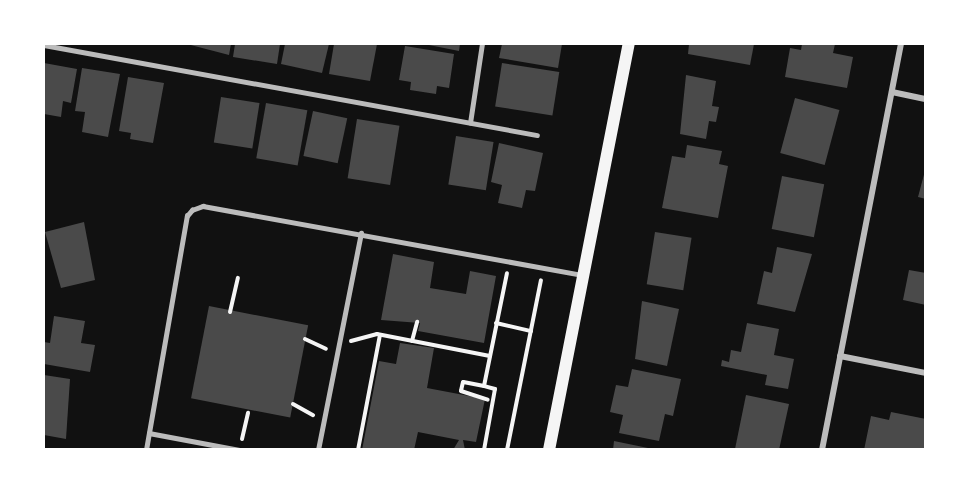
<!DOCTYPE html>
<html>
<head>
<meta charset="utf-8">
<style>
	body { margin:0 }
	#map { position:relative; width:969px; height:493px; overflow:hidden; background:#111; font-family:"Noto Sans",sans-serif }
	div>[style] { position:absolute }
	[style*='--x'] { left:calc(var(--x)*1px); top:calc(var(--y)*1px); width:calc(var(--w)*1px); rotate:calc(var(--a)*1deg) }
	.building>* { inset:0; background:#4a4a4a; transform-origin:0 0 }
	.path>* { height:4px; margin:-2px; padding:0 2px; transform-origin:2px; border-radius:2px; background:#f5f5f5 }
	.service>* { height:4.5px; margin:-2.25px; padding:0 2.25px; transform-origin:2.25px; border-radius:2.25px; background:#bcbcbc }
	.minor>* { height:6px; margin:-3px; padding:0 3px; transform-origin:3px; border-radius:3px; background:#bcbcbc }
	.secondary>* { height:12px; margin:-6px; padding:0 6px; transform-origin:6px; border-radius:6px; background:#f5f5f5 }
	span { translate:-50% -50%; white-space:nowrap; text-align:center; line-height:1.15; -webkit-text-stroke:4.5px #fff; paint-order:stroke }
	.frame { position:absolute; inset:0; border:45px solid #fff; pointer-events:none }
</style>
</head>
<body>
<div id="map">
	<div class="building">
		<i style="clip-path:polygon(187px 44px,231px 44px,229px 55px)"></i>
		<i style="clip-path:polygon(235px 44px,280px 44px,277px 64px,233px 57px)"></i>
		<i style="clip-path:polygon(285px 44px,329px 44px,322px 73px,281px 64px)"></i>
		<i style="clip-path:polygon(334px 44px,377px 44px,370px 81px,329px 74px)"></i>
		<i style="clip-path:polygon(424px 44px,460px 44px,459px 51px)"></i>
		<i style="clip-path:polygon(502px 44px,562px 44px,558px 68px,499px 58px)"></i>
		<i style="clip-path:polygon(689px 44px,754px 44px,750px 65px,688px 54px)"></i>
		<i style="clip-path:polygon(802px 44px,835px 44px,833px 53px,853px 57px,847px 88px,785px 77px,790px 48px,801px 50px)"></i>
		<i style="clip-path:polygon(405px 46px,454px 54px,449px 88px,437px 86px,436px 94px,410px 90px,411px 82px,399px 80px)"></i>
		<i style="clip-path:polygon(44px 63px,77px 69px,71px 103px,63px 101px,61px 117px,44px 114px)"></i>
		<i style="left:502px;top:63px;width:58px;height:44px;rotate:9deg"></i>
		<i style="clip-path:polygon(82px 68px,120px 74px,108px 137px,82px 132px,85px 112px,75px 111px)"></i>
		<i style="clip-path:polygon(686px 75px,716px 81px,712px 106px,719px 107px,716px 122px,709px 121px,706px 139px,680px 134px)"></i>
		<i style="clip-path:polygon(128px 77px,164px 83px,153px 143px,130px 139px,131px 133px,119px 131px)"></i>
		<i style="left:221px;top:97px;width:39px;height:46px;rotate:9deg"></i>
		<i style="left:795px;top:98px;width:46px;height:57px;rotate:15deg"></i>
		<i style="left:266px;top:103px;width:42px;height:56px;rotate:10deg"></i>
		<i style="left:313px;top:111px;width:35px;height:46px;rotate:12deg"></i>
		<i style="left:357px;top:119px;width:43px;height:60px;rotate:9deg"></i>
		<i style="left:456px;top:136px;width:38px;height:49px;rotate:9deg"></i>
		<i style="clip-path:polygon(499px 143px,543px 153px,535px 191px,526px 190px,522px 208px,498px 203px,502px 185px,491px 182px)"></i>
		<i style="clip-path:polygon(687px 145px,722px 151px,719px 164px,728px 166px,718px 218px,662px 208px,672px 156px,685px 158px)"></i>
		<i style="clip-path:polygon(926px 167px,926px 199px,918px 197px)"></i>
		<i style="left:782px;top:176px;width:43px;height:54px;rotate:11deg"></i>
		<i style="clip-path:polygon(84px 222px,95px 280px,61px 288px,45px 232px)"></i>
		<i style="left:655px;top:232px;width:37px;height:53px;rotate:9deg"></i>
		<i style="clip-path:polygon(777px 247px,812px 254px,795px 312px,757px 304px,764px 271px,772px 273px)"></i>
		<i style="clip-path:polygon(393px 254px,434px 262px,430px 288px,466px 294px,470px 271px,496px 276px,484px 343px,418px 331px,420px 323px,381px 320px)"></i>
		<i style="clip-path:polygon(909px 270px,926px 273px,926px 305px,903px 300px)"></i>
		<i style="clip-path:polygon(642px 301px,679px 309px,667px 366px,635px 359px)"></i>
		<i style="left:209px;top:306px;width:101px;height:94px;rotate:11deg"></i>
		<i style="clip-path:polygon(54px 316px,85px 321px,81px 343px,95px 345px,90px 372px,44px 364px,44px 342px,50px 343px)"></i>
		<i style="clip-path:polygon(747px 323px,779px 329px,774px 355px,794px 359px,788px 389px,765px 385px,767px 375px,721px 366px,722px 360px,729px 362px,731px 350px,741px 352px)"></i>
		<i style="clip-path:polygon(400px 343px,434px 348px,427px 388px,485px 399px,476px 442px,463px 440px,465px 450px,453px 450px,459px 440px,418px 432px,414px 450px,362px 450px,379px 361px,396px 364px)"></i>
		<i style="clip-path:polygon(632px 369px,681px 379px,673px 416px,665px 414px,659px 441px,619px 433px,623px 415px,610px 412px,616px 385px,628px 387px)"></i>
		<i style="clip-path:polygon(44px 375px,70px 379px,66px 439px,44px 435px)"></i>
		<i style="clip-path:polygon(746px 395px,789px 404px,779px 450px,735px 449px)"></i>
		<i style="clip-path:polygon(891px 412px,926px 419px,925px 450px,864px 450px,871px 416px,889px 420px)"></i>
		<i style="clip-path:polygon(614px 441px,648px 448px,648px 450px,613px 450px)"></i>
	</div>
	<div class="path">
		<i style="--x:230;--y:312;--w:35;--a:-77"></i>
		<i style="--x:496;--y:323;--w:36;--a:13"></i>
		<i style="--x:305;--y:339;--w:23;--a:25"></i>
		<i style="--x:351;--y:341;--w:27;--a:-15"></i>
		<i style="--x:377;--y:334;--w:115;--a:11"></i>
		<i style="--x:412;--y:341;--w:20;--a:-75"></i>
		<i style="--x:484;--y:386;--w:21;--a:-169"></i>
		<i style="--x:463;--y:382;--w:9;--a:103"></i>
		<i style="--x:461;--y:391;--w:28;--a:18"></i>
		<i style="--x:293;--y:404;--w:23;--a:29"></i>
		<i style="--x:242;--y:439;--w:27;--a:-77"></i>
		<i style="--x:358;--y:450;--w:117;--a:-79.2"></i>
		<i style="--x:471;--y:450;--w:8;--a:0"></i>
		<i style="--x:484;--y:450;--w:62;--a:-79.8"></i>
		<i style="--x:495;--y:389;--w:11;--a:-165"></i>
		<i style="--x:484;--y:386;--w:115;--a:-78.5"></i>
		<i style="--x:507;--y:450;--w:173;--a:-78.7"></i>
	</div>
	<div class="service">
		<i style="--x:44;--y:45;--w:501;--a:10.35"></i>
		<i style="--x:470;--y:123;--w:80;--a:-81.4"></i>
		<i style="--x:149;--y:433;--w:93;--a:10.6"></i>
		<i style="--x:146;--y:450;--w:238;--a:-80.1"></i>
		<i style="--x:187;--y:216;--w:8;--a:-50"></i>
		<i style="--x:192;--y:210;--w:12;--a:-20"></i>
		<i style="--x:203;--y:206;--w:386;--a:10.3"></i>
		<i style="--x:318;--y:450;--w:221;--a:-78.8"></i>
	</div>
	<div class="minor">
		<i style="--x:892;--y:92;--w:35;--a:12"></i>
		<i style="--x:840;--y:356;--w:88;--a:11.2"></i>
		<i style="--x:822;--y:450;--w:414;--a:-79"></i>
	</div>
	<div class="secondary">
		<i style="--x:549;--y:450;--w:414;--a:-78.9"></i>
	</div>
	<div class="frame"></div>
</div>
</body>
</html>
